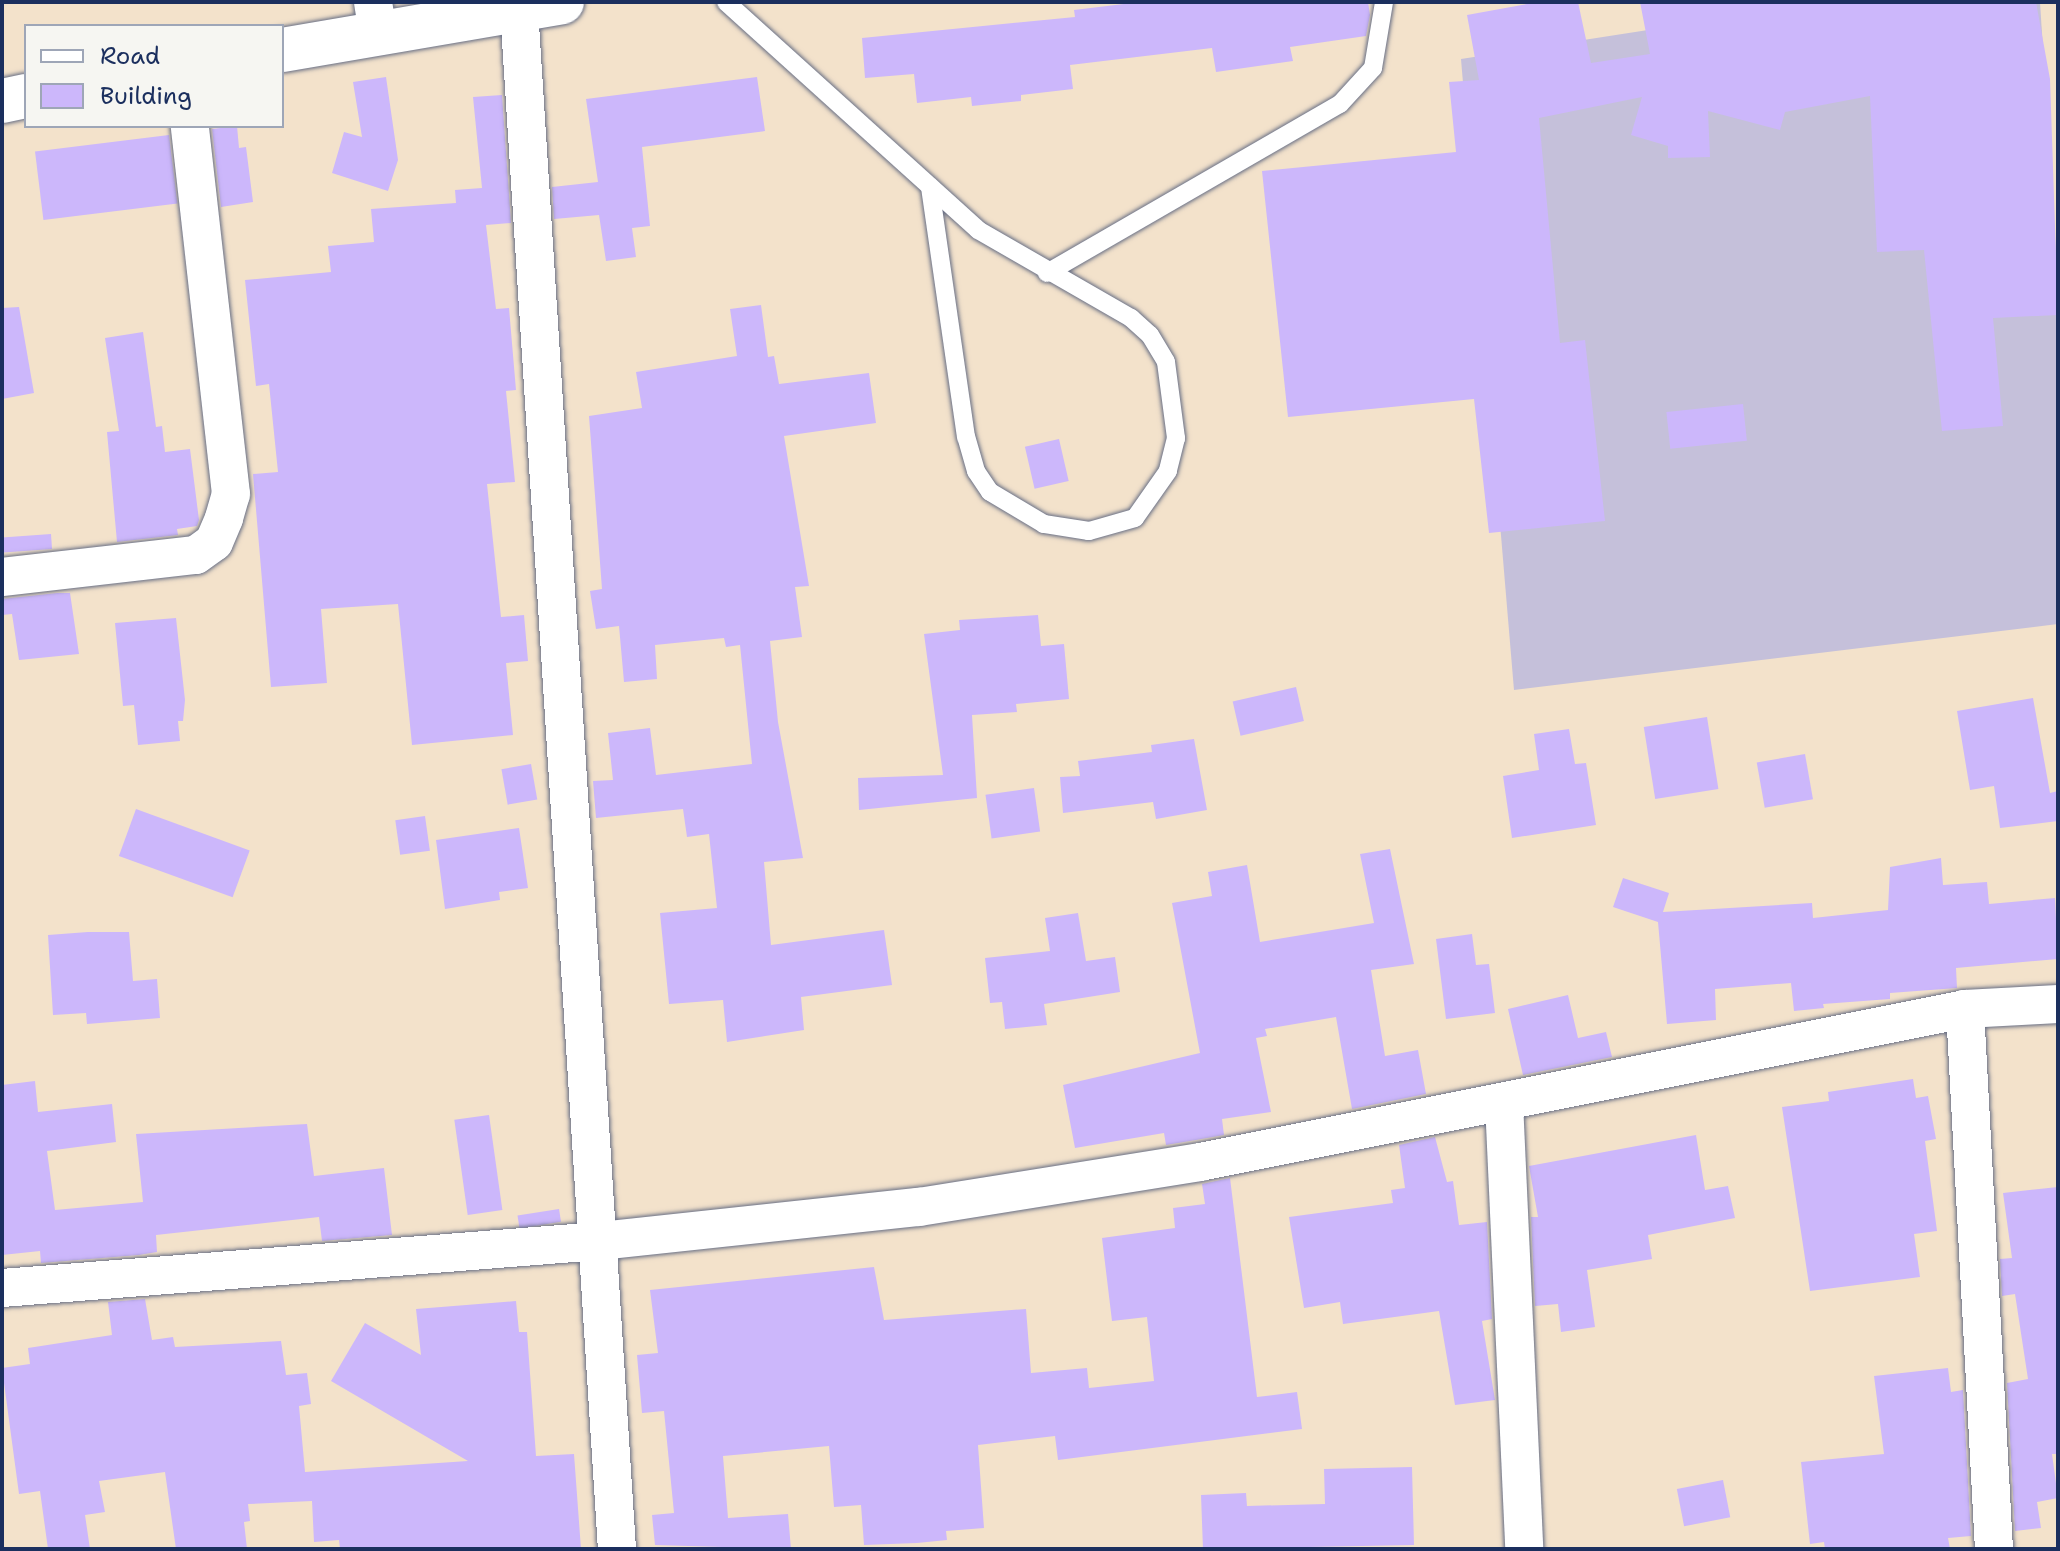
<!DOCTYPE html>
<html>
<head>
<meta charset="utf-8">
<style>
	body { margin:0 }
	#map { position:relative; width:2060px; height:1551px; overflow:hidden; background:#f3e2cb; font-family:"Shantell Sans",sans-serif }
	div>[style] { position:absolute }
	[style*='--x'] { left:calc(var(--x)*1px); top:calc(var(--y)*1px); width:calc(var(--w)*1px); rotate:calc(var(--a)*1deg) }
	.industrial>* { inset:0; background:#c5c0da }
	.building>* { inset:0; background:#ccb7fb; transform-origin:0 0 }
	.roads { filter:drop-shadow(0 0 2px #676e84) drop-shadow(0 0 2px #676e84) }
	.lane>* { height:18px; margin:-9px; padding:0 9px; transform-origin:9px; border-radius:9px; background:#fff }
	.street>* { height:38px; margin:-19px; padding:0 19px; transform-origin:19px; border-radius:19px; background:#fff }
	.highway>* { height:44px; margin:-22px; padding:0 22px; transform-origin:22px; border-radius:22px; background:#fff }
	span { translate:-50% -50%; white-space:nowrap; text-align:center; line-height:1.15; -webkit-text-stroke:6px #f6f6f2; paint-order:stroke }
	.frame { position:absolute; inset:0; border:4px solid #1b2f5e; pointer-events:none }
	.legend { position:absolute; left:24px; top:24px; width:260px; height:104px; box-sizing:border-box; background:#f6f6f2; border:2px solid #9ea6b7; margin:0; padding:10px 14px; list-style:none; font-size:24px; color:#1b2f5e }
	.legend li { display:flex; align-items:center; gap:16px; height:40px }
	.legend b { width:40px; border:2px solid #9ea6b7 }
</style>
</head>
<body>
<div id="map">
	<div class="industrial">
		<i style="clip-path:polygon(1828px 2px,2040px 2px,2058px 284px,2058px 624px,1514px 690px,1461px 59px)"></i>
	</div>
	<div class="building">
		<i style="clip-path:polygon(1140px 2px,1368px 2px,1370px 15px,1366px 36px,1290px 47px,1293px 61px,1216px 72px,1212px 48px,1070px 65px,1073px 89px,1021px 95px,1021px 101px,972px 106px,971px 97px,917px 103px,914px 74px,865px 78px,862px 38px,1075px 17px,1074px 10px)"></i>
		<i style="clip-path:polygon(1538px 2px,1578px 2px,1591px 63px,1650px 54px,1640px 2px,2036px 2px,2050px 79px,2058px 315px,1993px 318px,2003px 426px,1942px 431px,1924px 250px,1877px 252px,1870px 96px,1785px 112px,1780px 130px,1708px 111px,1710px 157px,1668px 158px,1668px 146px,1631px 135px,1642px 97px,1539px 118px,1560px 343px,1585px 340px,1605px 521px,1489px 533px,1474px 399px,1288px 417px,1262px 171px,1456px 152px,1449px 82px,1479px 80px,1467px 15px)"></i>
		<i style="clip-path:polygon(386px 77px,398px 160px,388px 191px,332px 173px,344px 132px,362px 137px,353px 82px)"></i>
		<i style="clip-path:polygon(757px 77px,765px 131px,642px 147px,650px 226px,632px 228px,636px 257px,606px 261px,599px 215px,554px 219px,552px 187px,598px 182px,586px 99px)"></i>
		<i style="clip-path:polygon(502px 95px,511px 223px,486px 225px,496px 309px,509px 308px,516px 390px,506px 391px,515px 482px,487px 484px,501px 617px,524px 615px,528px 661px,506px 663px,513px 735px,412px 745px,398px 604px,321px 609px,327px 683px,271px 687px,253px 474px,278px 472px,269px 384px,256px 386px,245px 280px,331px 272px,328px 246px,374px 242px,371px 209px,456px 203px,455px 190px,482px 188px,473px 97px)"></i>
		<i style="clip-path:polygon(237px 126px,239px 148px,246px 147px,253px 202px,221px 207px,212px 129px)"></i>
		<i style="left:169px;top:135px;width:69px;height:135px;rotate:83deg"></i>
		<i style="clip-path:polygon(761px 305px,768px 357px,774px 356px,779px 384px,869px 373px,876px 423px,784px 436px,809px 586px,795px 587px,802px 637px,770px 641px,778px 722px,803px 858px,764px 862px,771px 945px,884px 930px,892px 985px,801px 997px,804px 1030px,727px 1042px,723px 1000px,669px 1004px,660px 913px,717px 908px,709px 834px,687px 837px,683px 809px,596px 818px,593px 781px,613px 780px,608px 733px,650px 728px,656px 775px,752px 764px,740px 645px,726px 647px,724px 638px,655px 645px,657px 679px,624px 682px,619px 626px,596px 629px,590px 591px,602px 589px,589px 416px,642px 408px,636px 372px,737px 356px,730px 309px)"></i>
		<i style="clip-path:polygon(19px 307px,34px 393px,2px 399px,2px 308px)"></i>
		<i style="clip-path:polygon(143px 332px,156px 427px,162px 426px,165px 452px,190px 449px,199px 520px,197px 526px,177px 529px,178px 535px,117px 542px,107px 432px,119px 431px,105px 338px)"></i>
		<i style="left:1743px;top:404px;width:37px;height:77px;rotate:84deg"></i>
		<i style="left:1059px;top:439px;width:43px;height:35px;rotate:77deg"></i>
		<i style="left:51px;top:534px;width:15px;height:49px;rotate:86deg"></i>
		<i style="clip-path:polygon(57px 593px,70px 593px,79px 654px,19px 660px,12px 614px,2px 615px,2px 599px)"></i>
		<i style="clip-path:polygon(1038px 615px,1041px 646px,1064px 644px,1069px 699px,1016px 704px,1017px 712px,972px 715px,977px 798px,859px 810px,858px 778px,943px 775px,924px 634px,960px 630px,959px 620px)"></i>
		<i style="clip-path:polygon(176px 618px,185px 700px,183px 721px,178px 721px,180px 741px,138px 745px,134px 705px,123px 706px,115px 623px)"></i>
		<i style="left:1296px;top:687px;width:35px;height:65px;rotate:77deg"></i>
		<i style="clip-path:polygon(2033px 698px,2050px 793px,2058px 791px,2058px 821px,2000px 828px,1994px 786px,1970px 790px,1957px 711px)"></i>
		<i style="left:1707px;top:717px;width:73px;height:64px;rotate:81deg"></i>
		<i style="clip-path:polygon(1569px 729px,1575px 764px,1586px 763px,1596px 825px,1512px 838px,1503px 776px,1539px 770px,1534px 734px)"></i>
		<i style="clip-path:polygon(1194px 739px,1207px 810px,1156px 819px,1153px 802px,1063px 813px,1060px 777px,1080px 776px,1078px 761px,1152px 752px,1151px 745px)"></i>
		<i style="left:1805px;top:754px;width:46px;height:49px;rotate:80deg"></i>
		<i style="left:531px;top:764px;width:36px;height:30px;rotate:80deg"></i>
		<i style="left:1034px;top:788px;width:44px;height:49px;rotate:82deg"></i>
		<i style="left:136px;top:809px;width:121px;height:50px;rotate:20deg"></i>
		<i style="left:425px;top:816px;width:35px;height:30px;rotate:82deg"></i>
		<i style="clip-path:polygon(519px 828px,528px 888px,499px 892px,500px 900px,445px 909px,436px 840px)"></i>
		<i style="clip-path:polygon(1390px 849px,1414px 964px,1371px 970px,1385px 1056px,1418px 1050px,1426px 1094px,1352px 1109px,1336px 1017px,1265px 1029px,1267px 1036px,1256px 1038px,1271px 1112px,1222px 1119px,1224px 1135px,1196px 1140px,1166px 1145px,1164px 1133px,1075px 1148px,1063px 1085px,1200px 1053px,1172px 903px,1212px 896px,1208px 872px,1247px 865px,1260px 942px,1374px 923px,1360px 854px)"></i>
		<i style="clip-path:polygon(1941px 858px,1943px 885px,1987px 882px,1989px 904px,2055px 898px,2058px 959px,1956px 968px,1957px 988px,1890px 993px,1890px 999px,1823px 1004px,1824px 1008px,1794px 1011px,1791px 983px,1715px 989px,1716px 1020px,1667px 1024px,1658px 922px,1613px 907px,1623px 878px,1669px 893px,1663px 912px,1812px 903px,1813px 918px,1888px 910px,1890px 867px)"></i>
		<i style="clip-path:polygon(1078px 913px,1086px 961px,1115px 957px,1120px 992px,1044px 1004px,1047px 1025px,1005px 1029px,1002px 1002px,990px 1003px,985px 958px,1050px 951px,1045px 918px)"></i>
		<i style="clip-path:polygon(88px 932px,129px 932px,133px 981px,157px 979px,160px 1018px,87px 1024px,86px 1013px,53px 1015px,48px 935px)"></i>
		<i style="clip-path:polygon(1472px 934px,1476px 965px,1489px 964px,1495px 1013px,1446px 1019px,1436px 939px)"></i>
		<i style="clip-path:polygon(1568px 995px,1578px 1038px,1606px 1032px,1612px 1057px,1523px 1075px,1508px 1009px)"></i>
		<i style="clip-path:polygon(1913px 1079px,1916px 1098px,1928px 1096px,1936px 1139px,1925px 1141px,1937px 1231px,1914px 1234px,1920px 1277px,1810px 1291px,1782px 1107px,1829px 1101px,1828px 1092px)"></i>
		<i style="clip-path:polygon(35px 1081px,38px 1112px,112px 1104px,116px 1142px,47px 1151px,55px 1210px,143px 1202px,136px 1134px,307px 1124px,314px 1176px,384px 1168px,392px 1235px,322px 1241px,319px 1217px,156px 1235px,157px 1252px,139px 1255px,41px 1263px,40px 1251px,2px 1255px,2px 1085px)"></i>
		<i style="left:489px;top:1115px;width:96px;height:35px;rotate:82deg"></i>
		<i style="clip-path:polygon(1696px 1135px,1705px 1190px,1728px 1186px,1735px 1218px,1648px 1235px,1652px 1259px,1587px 1270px,1595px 1327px,1561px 1332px,1558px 1304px,1535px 1306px,1531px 1217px,1538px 1217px,1529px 1166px)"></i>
		<i style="clip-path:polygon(1435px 1137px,1447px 1182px,1453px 1181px,1459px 1225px,1487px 1222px,1492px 1319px,1482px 1321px,1495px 1400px,1455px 1405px,1439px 1311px,1343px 1324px,1340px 1302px,1304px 1308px,1289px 1217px,1393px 1203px,1391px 1190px,1405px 1188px,1399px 1145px)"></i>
		<i style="clip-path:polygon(1230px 1178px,1257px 1397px,1297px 1392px,1302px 1429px,1058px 1460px,1055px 1436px,978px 1445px,984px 1528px,946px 1531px,947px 1540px,917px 1543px,864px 1545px,861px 1505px,834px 1507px,829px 1446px,723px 1456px,728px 1518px,788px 1514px,791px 1549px,655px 1545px,652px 1515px,674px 1513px,664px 1411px,642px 1413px,637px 1355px,658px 1353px,650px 1290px,874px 1267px,884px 1320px,1026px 1309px,1031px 1373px,1087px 1368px,1089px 1388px,1154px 1381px,1147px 1317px,1112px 1321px,1102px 1238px,1175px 1228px,1173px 1208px,1205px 1204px,1202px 1184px)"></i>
		<i style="clip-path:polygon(2058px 1187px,2058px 1454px,2052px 1454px,2058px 1498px,2037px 1502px,2041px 1528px,2015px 1531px,2007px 1383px,2028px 1379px,2015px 1294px,2002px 1296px,2000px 1259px,2012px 1258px,2003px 1193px)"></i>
		<i style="left:559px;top:1209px;width:13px;height:42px;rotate:81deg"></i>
		<i style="clip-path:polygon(145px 1299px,152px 1340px,173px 1337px,175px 1347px,281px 1341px,286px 1375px,307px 1373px,311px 1404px,299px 1406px,305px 1472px,468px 1461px,331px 1381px,365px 1323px,421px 1355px,416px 1309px,516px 1301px,519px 1332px,527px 1332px,536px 1456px,574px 1454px,581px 1549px,340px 1549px,339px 1540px,314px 1542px,312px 1501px,248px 1504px,250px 1521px,244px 1522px,247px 1549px,176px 1549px,165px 1472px,99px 1481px,105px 1512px,85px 1515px,90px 1549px,48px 1549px,40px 1491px,19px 1494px,2px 1368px,30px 1364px,28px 1348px,112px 1335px,108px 1302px)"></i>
		<i style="clip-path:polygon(1948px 1368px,1951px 1392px,1963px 1390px,1971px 1536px,1948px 1538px,1950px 1549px,1825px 1549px,1824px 1542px,1810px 1544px,1801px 1462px,1884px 1454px,1874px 1376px)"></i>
		<i style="clip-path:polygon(1412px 1467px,1414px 1545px,1203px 1549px,1201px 1495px,1246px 1493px,1247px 1506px,1325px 1504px,1324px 1469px)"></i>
		<i style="left:1723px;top:1480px;width:38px;height:47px;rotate:79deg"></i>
	</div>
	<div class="roads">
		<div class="lane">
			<i style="--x:726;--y:2;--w:340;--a:42.1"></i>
			<i style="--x:978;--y:230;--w:177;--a:29.9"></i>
			<i style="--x:1131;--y:318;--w:25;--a:42"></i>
			<i style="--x:1150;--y:335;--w:31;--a:59"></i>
			<i style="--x:1166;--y:362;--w:77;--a:82.5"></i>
			<i style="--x:1176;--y:438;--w:34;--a:104"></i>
			<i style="--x:1168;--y:471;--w:57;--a:125.1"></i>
			<i style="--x:1135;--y:518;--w:48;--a:164.2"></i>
			<i style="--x:1089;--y:531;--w:46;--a:-171.2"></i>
			<i style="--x:1044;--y:524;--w:63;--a:-149.3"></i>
			<i style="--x:990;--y:492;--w:25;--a:-124"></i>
			<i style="--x:976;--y:471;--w:35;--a:-106"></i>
			<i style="--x:966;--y:437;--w:253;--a:-98.2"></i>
			<i style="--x:1047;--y:273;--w:338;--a:-30"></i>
			<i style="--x:1340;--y:104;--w:49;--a:-47.5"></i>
			<i style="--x:1373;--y:68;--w:67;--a:-80.5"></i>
		</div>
		<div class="street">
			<i style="--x:373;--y:2;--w:30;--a:81"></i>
			<i style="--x:519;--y:9;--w:1543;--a:86.36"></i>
			<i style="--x:2;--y:577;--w:195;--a:-6.5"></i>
			<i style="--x:196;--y:555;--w:22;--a:-36"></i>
			<i style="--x:214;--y:542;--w:26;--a:-67"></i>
			<i style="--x:224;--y:518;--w:25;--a:-74"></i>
			<i style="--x:231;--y:494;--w:370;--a:-96.4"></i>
			<i style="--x:1965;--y:1009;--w:541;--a:86.93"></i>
			<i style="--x:1504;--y:1102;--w:447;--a:87.4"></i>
			<i style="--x:2;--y:1288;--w:599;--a:-4.5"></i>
			<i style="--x:599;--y:1241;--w:322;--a:-6.1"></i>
			<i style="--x:919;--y:1207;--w:285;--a:-9.1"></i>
			<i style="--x:1200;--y:1162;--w:780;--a:-11.31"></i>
			<i style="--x:1965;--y:1009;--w:93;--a:-3.1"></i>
		</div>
		<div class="highway">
			<i style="--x:282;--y:50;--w:284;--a:-9.7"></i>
			<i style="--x:2;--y:101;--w:25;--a:-12"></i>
		</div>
	</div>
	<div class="frame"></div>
	<ul class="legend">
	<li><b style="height:10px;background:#fff"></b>Road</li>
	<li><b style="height:22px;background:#ccb7fb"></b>Building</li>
	</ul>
</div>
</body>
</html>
